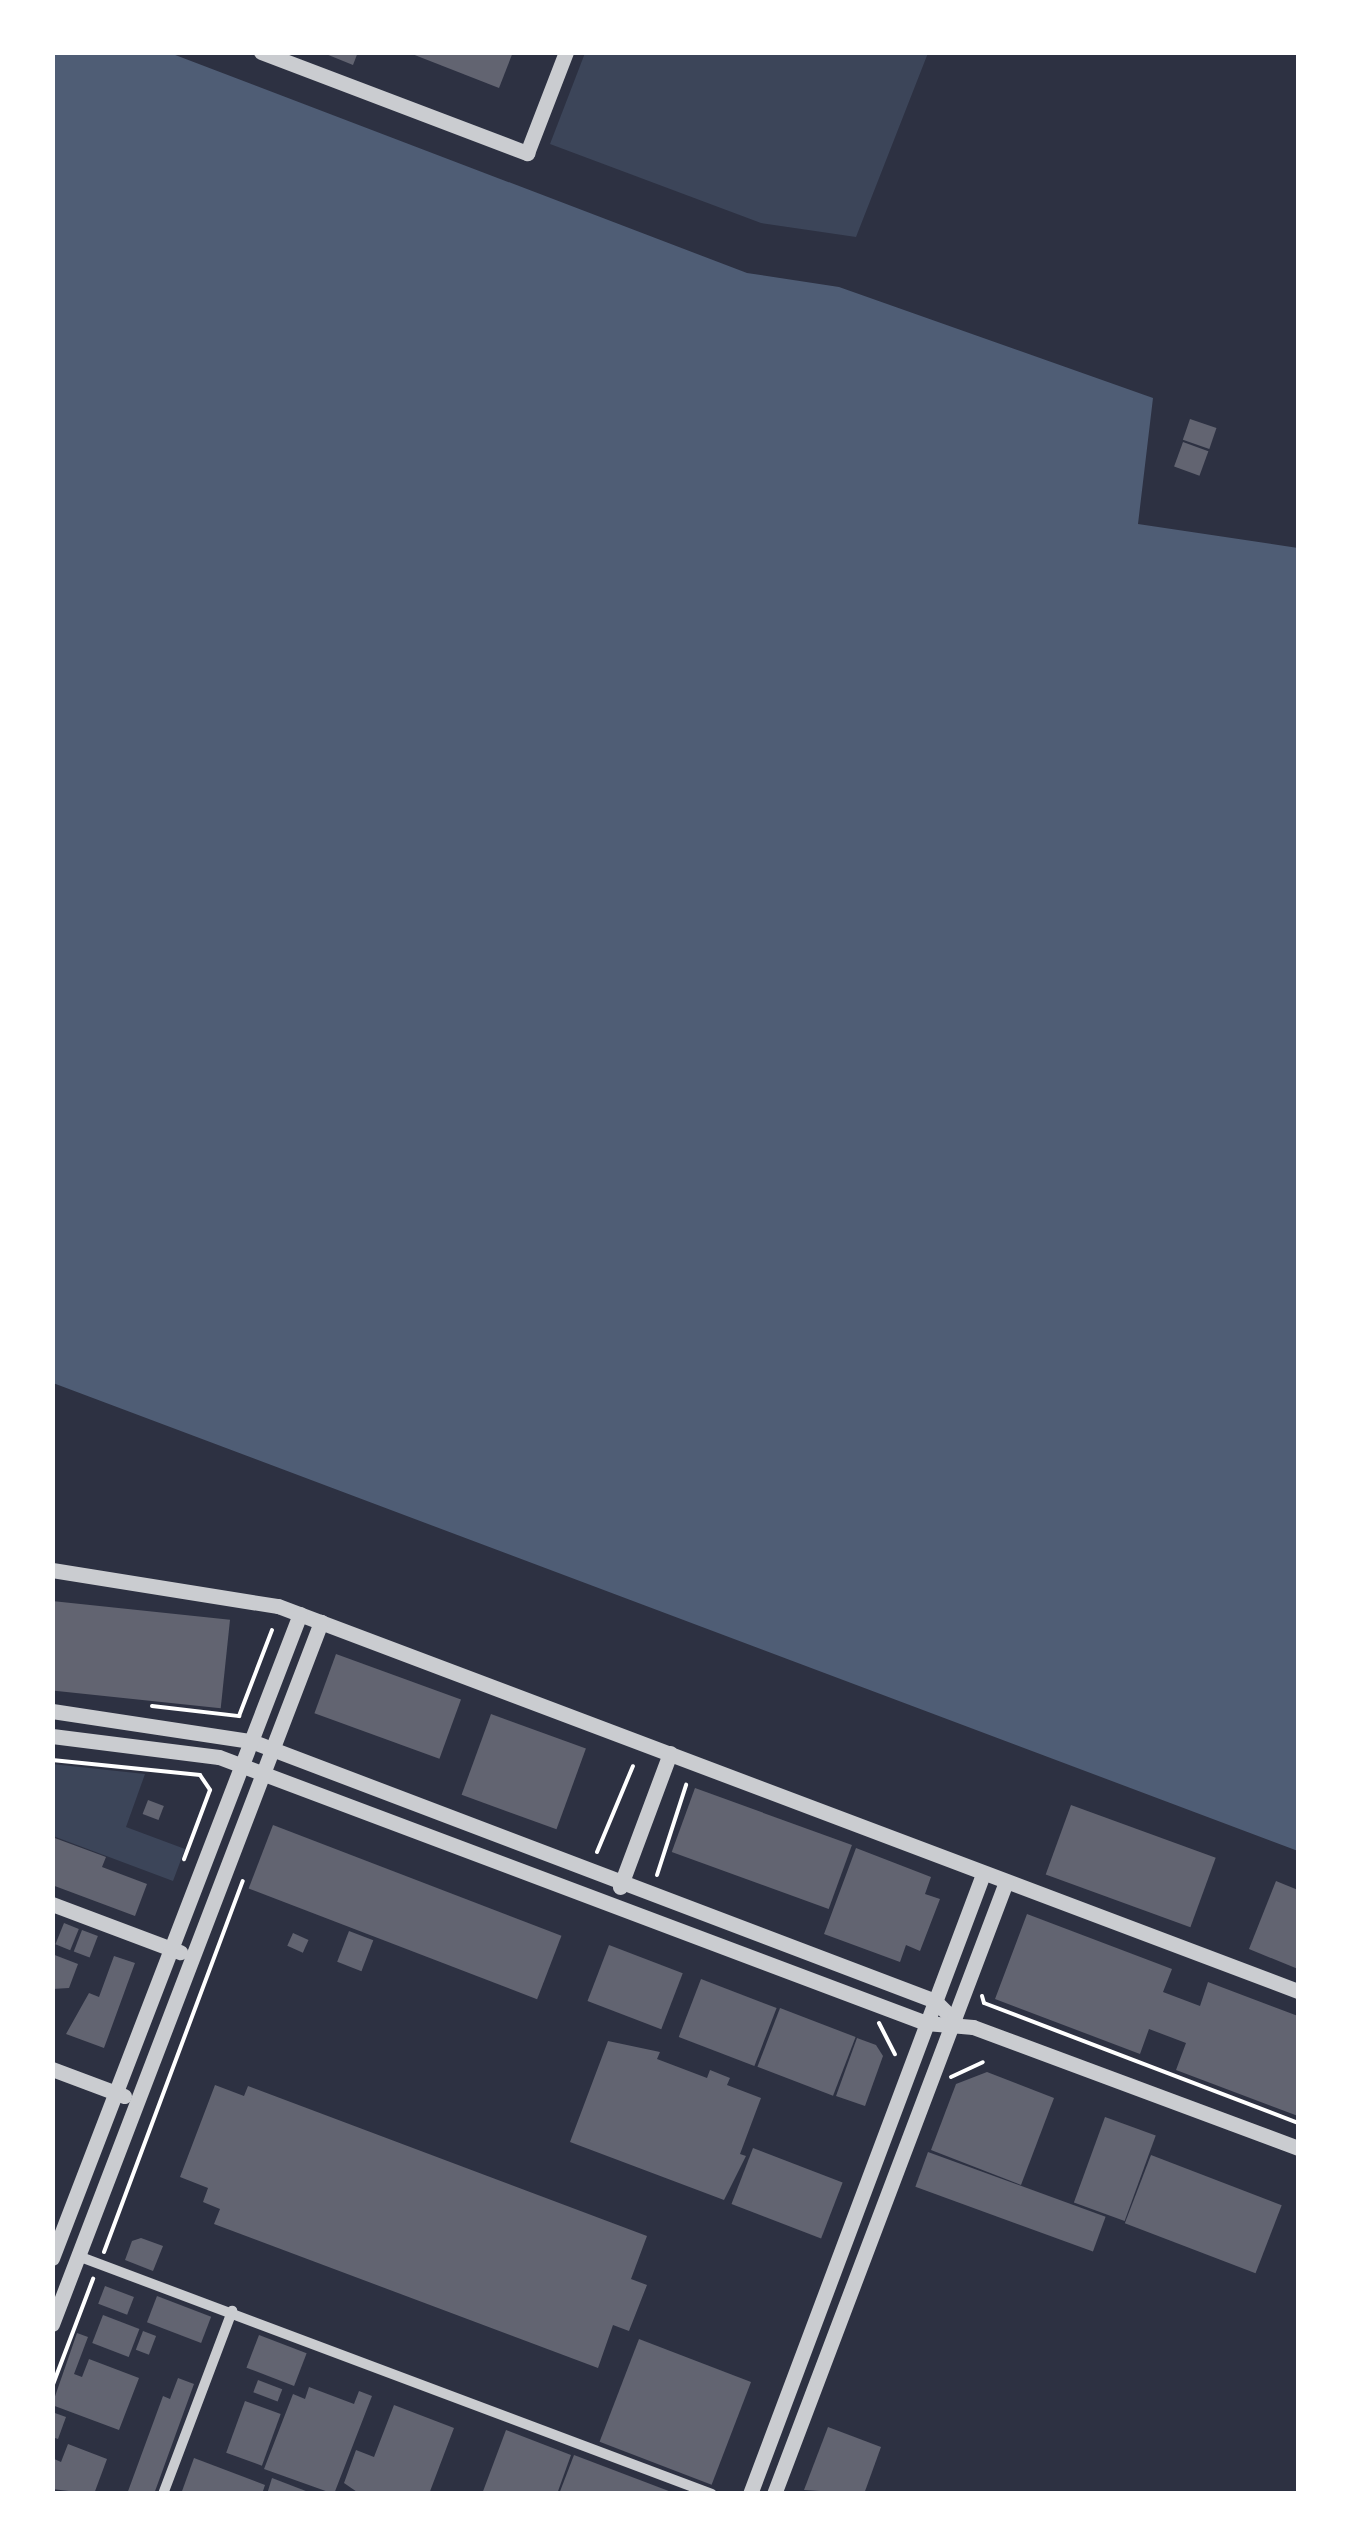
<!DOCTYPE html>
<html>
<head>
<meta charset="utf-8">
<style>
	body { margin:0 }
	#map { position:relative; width:1351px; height:2546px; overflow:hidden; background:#2d3142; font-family:"Open Sans",sans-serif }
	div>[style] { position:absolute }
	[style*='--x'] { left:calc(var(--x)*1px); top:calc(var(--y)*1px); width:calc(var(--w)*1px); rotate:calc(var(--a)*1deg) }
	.green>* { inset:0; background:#3c4559 }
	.water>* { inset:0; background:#4f5d75 }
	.building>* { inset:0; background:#626471; transform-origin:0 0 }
	.path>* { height:4px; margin:-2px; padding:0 2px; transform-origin:2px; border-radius:2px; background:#fff }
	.minor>* { height:10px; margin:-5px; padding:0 5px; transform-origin:5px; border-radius:5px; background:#caccd0 }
	.tertiary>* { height:15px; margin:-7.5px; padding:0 7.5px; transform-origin:7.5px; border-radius:7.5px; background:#caccd0 }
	span { translate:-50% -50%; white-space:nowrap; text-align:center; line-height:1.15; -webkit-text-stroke:10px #fff; paint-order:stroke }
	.frame { position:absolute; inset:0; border:55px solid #fff; pointer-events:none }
</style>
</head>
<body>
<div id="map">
	<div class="green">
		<i style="clip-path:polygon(585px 53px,585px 52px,928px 53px,856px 237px,761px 223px,550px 144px)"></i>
		<i style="clip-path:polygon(52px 1764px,145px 1774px,126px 1827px,185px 1849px,173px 1881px,53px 1836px)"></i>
	</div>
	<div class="water">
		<i style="clip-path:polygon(52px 53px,170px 53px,747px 273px,839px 287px,1153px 398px,1138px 524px,1298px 548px,1298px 1851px,53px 1383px)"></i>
	</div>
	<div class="building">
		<i style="clip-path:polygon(321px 52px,358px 52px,353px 65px)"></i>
		<i style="clip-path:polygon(407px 52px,513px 52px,499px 88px)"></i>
		<i style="left:1190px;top:419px;width:28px;height:22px;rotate:19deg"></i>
		<i style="left:1183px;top:442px;width:27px;height:26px;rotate:20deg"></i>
		<i style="left:52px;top:1601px;width:179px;height:89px;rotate:6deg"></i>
		<i style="left:336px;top:1654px;width:133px;height:63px;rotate:20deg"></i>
		<i style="left:491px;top:1714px;width:101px;height:86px;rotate:20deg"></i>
		<i style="left:695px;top:1788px;width:167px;height:68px;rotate:20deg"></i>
		<i style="left:148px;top:1800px;width:17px;height:15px;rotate:21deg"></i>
		<i style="left:1071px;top:1805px;width:154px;height:74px;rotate:20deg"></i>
		<i style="left:273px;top:1825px;width:309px;height:68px;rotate:21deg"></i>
		<i style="clip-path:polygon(52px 1837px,106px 1857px,102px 1867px,147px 1884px,135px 1916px,52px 1885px)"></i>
		<i style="clip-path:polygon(856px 1848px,931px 1877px,925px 1894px,940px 1899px,920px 1951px,906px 1945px,900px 1962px,824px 1934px)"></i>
		<i style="clip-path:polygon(1276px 1881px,1298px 1890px,1298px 1969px,1249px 1949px)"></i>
		<i style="clip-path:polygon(1027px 1914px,1172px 1969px,1163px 1992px,1200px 2006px,1208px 1982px,1298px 2016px,1298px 2116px,1176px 2070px,1186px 2043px,1149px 2029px,1140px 2054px,995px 1999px)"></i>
		<i style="left:64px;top:1923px;width:16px;height:23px;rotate:22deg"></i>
		<i style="left:82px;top:1930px;width:17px;height:23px;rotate:21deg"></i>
		<i style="left:349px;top:1931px;width:26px;height:33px;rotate:21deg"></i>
		<i style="left:293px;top:1933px;width:17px;height:14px;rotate:24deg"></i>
		<i style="left:609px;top:1945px;width:79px;height:60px;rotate:21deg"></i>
		<i style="clip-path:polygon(52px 1954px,78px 1964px,69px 1988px,52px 1989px)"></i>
		<i style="clip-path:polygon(114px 1956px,135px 1963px,104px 2048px,66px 2034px,89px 1993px,99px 1997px)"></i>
		<i style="left:701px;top:1979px;width:81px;height:62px;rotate:21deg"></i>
		<i style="left:780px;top:2008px;width:81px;height:63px;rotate:21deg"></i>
		<i style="clip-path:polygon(857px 2038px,876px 2045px,883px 2056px,865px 2106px,836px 2096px)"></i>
		<i style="clip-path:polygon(608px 2041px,660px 2052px,657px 2059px,707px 2078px,710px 2070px,730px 2078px,727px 2085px,761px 2098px,740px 2154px,746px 2156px,724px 2200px,570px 2142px)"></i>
		<i style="clip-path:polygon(987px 2072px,1054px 2098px,1021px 2185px,931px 2150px,956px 2084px)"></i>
		<i style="clip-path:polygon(215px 2085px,244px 2096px,248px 2086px,647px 2236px,631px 2279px,647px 2285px,629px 2331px,613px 2325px,598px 2368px,214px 2224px,220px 2209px,203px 2202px,208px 2188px,180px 2177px)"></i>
		<i style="left:1105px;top:2117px;width:54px;height:91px;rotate:20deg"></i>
		<i style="left:753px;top:2148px;width:96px;height:60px;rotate:21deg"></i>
		<i style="left:928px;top:2152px;width:189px;height:37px;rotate:20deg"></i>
		<i style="left:1151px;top:2155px;width:140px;height:73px;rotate:21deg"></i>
		<i style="clip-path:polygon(141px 2238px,163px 2246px,153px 2271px,125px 2260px,132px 2241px)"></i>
		<i style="left:105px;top:2286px;width:31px;height:19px;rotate:21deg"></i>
		<i style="left:157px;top:2296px;width:58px;height:28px;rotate:21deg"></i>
		<i style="left:103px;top:2315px;width:39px;height:30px;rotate:21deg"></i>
		<i style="left:143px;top:2331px;width:14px;height:20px;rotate:21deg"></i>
		<i style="clip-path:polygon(77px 2333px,88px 2337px,74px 2374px,82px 2377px,89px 2359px,139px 2378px,119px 2430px,52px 2405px)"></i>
		<i style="left:259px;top:2335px;width:51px;height:35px;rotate:21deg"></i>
		<i style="left:639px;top:2339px;width:120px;height:110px;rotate:21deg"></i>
		<i style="clip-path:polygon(178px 2378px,194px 2384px,154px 2494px,127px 2494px,163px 2396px,170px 2399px)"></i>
		<i style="left:258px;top:2380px;width:26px;height:13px;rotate:21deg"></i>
		<i style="clip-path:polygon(309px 2387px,354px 2404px,359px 2391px,372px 2396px,334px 2494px,264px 2469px,293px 2394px,305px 2399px)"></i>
		<i style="left:245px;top:2401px;width:38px;height:55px;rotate:20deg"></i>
		<i style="clip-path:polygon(394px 2405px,454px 2428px,429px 2494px,360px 2494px,344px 2483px,356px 2450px,374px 2457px)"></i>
		<i style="clip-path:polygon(52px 2412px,66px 2417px,58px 2439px,52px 2437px)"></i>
		<i style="clip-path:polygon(828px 2427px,881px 2447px,864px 2494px,804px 2490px)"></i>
		<i style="clip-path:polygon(506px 2430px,571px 2455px,557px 2494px,482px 2494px)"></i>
		<i style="clip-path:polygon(68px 2444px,107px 2459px,94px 2494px,52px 2489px,52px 2458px,61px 2462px)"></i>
		<i style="clip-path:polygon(574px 2455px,674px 2493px,674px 2494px,559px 2494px)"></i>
		<i style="clip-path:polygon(194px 2458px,265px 2485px,262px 2494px,181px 2494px)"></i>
		<i style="clip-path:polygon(272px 2478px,311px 2493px,311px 2494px,267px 2494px)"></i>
	</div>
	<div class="path">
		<i style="--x:152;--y:1706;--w:88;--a:6.6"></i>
		<i style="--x:239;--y:1716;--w:92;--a:-69"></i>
		<i style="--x:52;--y:1760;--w:149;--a:5.8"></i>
		<i style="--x:200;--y:1775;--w:18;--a:56"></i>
		<i style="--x:210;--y:1790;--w:74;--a:110.6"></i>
		<i style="--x:597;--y:1852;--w:93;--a:-67.3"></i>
		<i style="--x:657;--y:1875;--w:95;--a:-72.1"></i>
		<i style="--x:982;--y:1996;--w:7;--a:74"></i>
		<i style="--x:984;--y:2003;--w:336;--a:20.9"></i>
		<i style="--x:879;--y:2023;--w:35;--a:63"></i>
		<i style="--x:951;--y:2077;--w:35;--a:-25"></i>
		<i style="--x:104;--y:2252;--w:396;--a:-69.5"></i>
		<i style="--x:52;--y:2387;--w:116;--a:-69.2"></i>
	</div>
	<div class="minor">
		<i style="--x:78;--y:2256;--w:677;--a:20.58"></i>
		<i style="--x:163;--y:2494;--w:196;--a:-69.3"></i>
	</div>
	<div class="tertiary">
		<i style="--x:261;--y:52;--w:285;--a:20.8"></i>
		<i style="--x:527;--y:153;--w:108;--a:-68.9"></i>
		<i style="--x:52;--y:1570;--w:229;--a:9.1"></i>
		<i style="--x:278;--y:1606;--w:1090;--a:20.68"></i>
		<i style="--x:52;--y:1711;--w:201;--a:8.6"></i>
		<i style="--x:251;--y:1741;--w:732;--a:20.81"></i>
		<i style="--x:935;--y:2001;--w:27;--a:45"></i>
		<i style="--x:52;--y:1736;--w:168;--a:7.2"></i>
		<i style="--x:219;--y:1757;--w:755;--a:20.62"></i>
		<i style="--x:926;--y:2023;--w:47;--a:4.9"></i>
		<i style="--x:973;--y:2027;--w:347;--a:20.4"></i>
		<i style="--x:620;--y:1887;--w:143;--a:-69.5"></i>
		<i style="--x:52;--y:1904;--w:137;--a:20.6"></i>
		<i style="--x:52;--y:2069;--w:77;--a:20.6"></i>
		<i style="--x:52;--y:2258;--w:690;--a:-68.94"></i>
		<i style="--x:52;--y:2324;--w:752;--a:-69.03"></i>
		<i style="--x:750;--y:2494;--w:662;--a:-69.4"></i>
		<i style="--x:774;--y:2494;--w:654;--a:-69.24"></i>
	</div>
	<div class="frame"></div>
</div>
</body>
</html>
